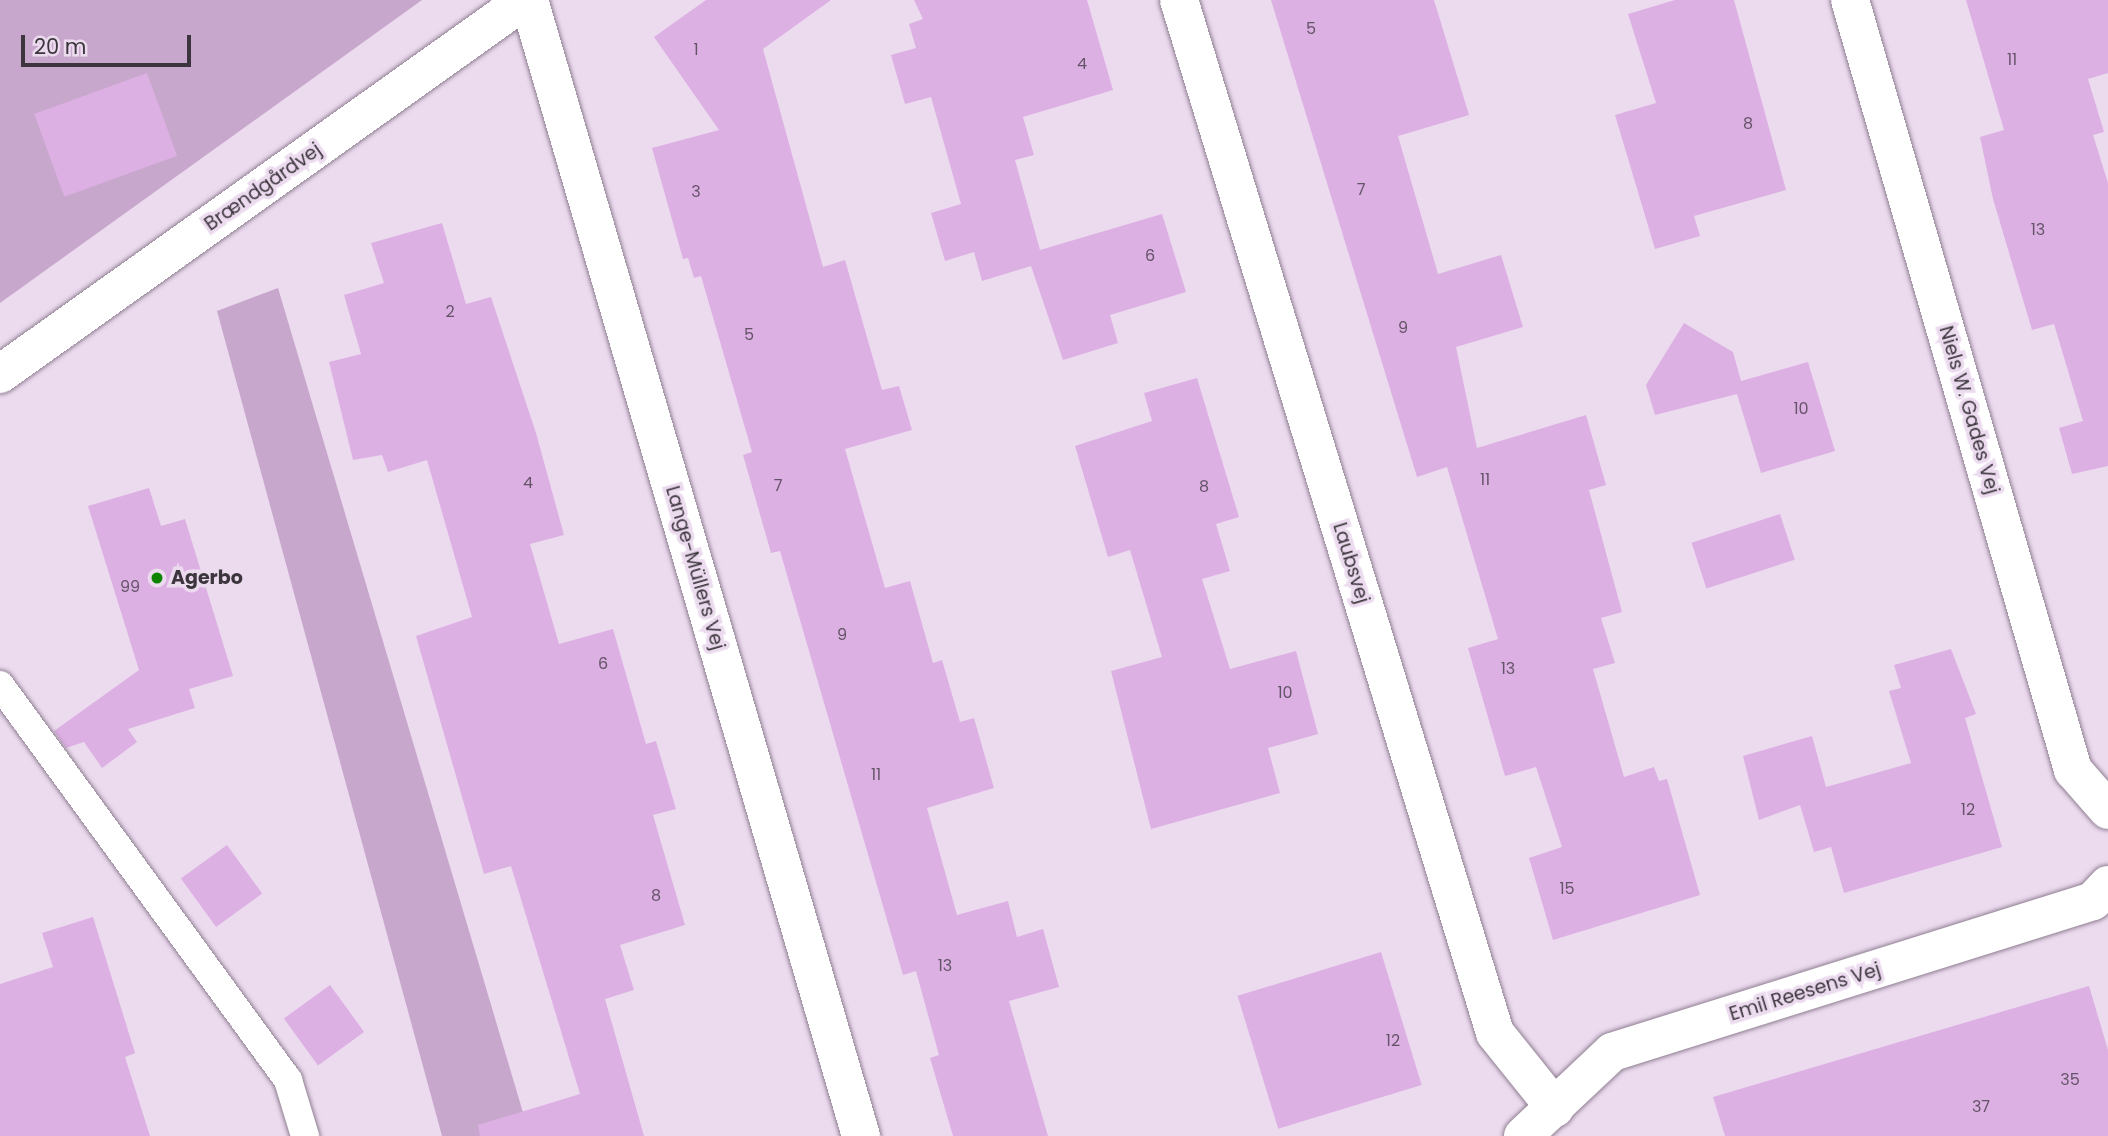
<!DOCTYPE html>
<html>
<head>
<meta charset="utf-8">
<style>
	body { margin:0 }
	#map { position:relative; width:2108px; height:1136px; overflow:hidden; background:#ecdbef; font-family:Poppins,sans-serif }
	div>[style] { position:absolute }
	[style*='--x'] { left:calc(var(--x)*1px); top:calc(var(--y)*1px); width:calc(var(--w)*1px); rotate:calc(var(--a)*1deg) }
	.green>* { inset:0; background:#c8a7cc }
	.building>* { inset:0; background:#ddb0e4; transform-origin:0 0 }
	.roads { filter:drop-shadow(0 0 2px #8f7f91) drop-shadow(0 0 2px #8f7f91) }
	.service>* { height:28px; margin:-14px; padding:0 14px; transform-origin:14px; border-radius:14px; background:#fff }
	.minor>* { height:38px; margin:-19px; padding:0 19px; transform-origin:19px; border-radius:19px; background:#fff }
	.tertiary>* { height:38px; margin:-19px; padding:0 19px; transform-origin:19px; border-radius:19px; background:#fff }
	.dots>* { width:19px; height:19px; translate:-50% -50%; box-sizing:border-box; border:4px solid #ecdbef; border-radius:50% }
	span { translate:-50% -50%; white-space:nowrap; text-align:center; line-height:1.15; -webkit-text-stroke:7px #ecdbef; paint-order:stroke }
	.number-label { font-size:16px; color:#645467 }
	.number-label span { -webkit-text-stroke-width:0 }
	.street-label { font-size:19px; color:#3c353d }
	.poi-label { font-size:19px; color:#3c353d; font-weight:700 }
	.left { translate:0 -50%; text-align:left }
	.scale { position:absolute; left:21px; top:35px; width:170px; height:32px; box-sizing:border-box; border:4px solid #3c353d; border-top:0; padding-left:9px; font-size:21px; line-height:24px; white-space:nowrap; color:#3c353d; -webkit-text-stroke:5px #ecdbef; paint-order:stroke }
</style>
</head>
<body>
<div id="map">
	<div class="green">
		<i style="clip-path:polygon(0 0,422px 0,0 303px)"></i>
		<i style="clip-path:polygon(278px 288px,530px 1136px,442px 1136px,217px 311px)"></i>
	</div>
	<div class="building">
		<i style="clip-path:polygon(706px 0,831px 0,763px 49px,823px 267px,845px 260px,882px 390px,899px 386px,912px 430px,845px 449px,885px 588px,910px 581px,933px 663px,942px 660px,960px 722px,974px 718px,994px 788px,927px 808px,957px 915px,1008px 901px,1017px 937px,1043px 929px,1059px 987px,1009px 1001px,1048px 1136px,953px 1136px,930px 1058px,939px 1055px,916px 971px,903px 975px,780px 551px,771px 553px,743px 455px,752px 452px,701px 276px,694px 278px,688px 258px,683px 259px,652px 148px,719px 130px,654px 37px)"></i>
		<i style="clip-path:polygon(914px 0,1087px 0,1113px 90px,1023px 117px,1034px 155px,1015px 160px,1040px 250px,1162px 214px,1186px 292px,1110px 315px,1118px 343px,1063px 360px,1031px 266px,982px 281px,974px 252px,945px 261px,931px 213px,961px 204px,931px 97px,905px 104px,891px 55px,916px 48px,909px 24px,923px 19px)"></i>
		<i style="clip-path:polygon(1271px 0,1434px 0,1469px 115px,1398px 136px,1438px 274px,1501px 255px,1523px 327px,1456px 347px,1477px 448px,1586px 415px,1606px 485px,1589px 490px,1622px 612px,1601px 618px,1615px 663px,1593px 669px,1624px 777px,1654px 767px,1659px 781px,1667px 779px,1700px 895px,1553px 940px,1529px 858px,1562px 847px,1536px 767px,1505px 776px,1468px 648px,1498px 639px,1447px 467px,1417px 477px)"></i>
		<i style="clip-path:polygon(1675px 0,1734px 0,1786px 190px,1694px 216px,1700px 236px,1655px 249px,1615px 115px,1656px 103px,1628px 14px)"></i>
		<i style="clip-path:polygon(1966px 0,2108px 0,2108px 73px,2088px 79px,2104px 132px,2093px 135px,2108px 183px,2108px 466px,2072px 474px,2059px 428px,2083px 421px,2054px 324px,2032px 330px,1993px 199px,1980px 137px,2004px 130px)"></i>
		<i style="left:147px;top:73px;width:88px;height:120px;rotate:70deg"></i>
		<i style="clip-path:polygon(442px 223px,466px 304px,491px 297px,536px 433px,564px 535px,530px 544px,559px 644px,613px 629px,646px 744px,656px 741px,676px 809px,653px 815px,685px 925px,620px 945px,634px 990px,605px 999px,644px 1136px,480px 1136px,478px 1125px,580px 1094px,511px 866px,484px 874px,416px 636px,472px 617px,427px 460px,388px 472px,382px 455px,353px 460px,329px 362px,361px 354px,344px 295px,384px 283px,371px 243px)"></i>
		<i style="clip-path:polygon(1684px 323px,1733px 352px,1741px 381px,1808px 362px,1835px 451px,1761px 473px,1737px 394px,1655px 415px,1646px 385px)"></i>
		<i style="clip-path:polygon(1197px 378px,1239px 517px,1216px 524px,1230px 571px,1202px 579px,1230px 669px,1296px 651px,1318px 734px,1268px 748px,1280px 793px,1151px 829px,1111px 671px,1162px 657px,1130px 550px,1108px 557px,1075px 446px,1152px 421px,1144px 393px)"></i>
		<i style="clip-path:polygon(149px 488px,161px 526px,185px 519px,233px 676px,189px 689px,195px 708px,128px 729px,137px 742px,102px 768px,84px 742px,66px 748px,54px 731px,139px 670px,88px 506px)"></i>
		<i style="left:1780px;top:514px;width:48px;height:93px;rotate:72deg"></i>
		<i style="clip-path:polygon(1951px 649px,1976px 714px,1965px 718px,2002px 847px,1844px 893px,1831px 847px,1814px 852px,1800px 805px,1759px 820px,1743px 756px,1812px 736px,1826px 787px,1911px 763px,1889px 691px,1901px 688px,1894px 665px)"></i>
		<i style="left:227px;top:845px;width:60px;height:57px;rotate:54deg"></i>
		<i style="clip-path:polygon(93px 917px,135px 1053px,125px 1057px,150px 1136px,0 1136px,0 984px,53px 967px,42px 933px)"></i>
		<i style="left:1381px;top:952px;width:139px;height:150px;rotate:73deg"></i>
		<i style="left:330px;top:985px;width:58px;height:57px;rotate:54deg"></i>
		<i style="clip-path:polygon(2089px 986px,2108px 1050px,2108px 1136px,1725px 1136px,1713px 1097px)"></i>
	</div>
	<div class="roads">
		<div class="service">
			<i style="--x:0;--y:685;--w:489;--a:53.9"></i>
			<i style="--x:288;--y:1080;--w:59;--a:73.1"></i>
		</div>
		<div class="minor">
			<i style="--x:529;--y:0;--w:1184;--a:73.71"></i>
			<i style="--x:1179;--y:0;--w:1080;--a:72.99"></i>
			<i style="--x:1495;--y:1033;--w:96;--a:51.3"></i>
			<i style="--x:1850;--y:0;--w:802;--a:73.85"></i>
			<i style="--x:2073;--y:770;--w:53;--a:48.8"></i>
			<i style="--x:1523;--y:1136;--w:122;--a:-43.3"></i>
			<i style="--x:1612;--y:1052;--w:504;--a:-17.43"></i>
			<i style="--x:2093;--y:901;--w:22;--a:-47"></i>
		</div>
		<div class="tertiary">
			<i style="--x:0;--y:374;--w:645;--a:-35.47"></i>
		</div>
	</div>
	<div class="dots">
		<i style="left:157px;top:578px;background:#0e8400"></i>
	</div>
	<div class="number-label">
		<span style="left:1311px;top:29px">5</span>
		<span style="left:696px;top:50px">1</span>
		<span style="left:2012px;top:60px">11</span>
		<span style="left:1082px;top:64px">4</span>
		<span style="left:1748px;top:124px">8</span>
		<span style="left:1361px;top:190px">7</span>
		<span style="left:696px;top:192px">3</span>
		<span style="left:2038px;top:230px">13</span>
		<span style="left:1150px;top:256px">6</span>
		<span style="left:450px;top:312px">2</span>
		<span style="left:1403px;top:328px">9</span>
		<span style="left:749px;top:335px">5</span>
		<span style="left:1801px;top:409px">10</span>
		<span style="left:1485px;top:480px">11</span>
		<span style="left:528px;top:483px">4</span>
		<span style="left:778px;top:486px">7</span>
		<span style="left:1204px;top:487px">8</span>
		<span style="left:130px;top:587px">99</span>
		<span style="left:842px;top:635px">9</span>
		<span style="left:603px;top:664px">6</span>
		<span style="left:1508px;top:669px">13</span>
		<span style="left:1285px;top:693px">10</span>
		<span style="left:876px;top:775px">11</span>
		<span style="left:1968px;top:810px">12</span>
		<span style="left:1567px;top:889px">15</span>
		<span style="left:656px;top:896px">8</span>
		<span style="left:945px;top:966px">13</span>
		<span style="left:1393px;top:1041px">12</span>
		<span style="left:2070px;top:1080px">35</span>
		<span style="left:1981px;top:1107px">37</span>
	</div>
	<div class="street-label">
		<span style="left:263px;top:187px;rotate:-35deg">Brændgårdvej</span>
		<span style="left:1969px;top:410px;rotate:74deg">Niels W. Gades Vej</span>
		<span style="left:1351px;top:563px;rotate:73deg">Laubsvej</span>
		<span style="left:695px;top:568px;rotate:74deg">Lange-Müllers Vej</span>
		<span style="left:1805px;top:992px;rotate:-17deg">Emil Reesens Vej</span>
	</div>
	<div class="poi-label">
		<span class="left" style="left:171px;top:578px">Agerbo</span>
	</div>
	<div class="scale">20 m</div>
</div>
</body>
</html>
